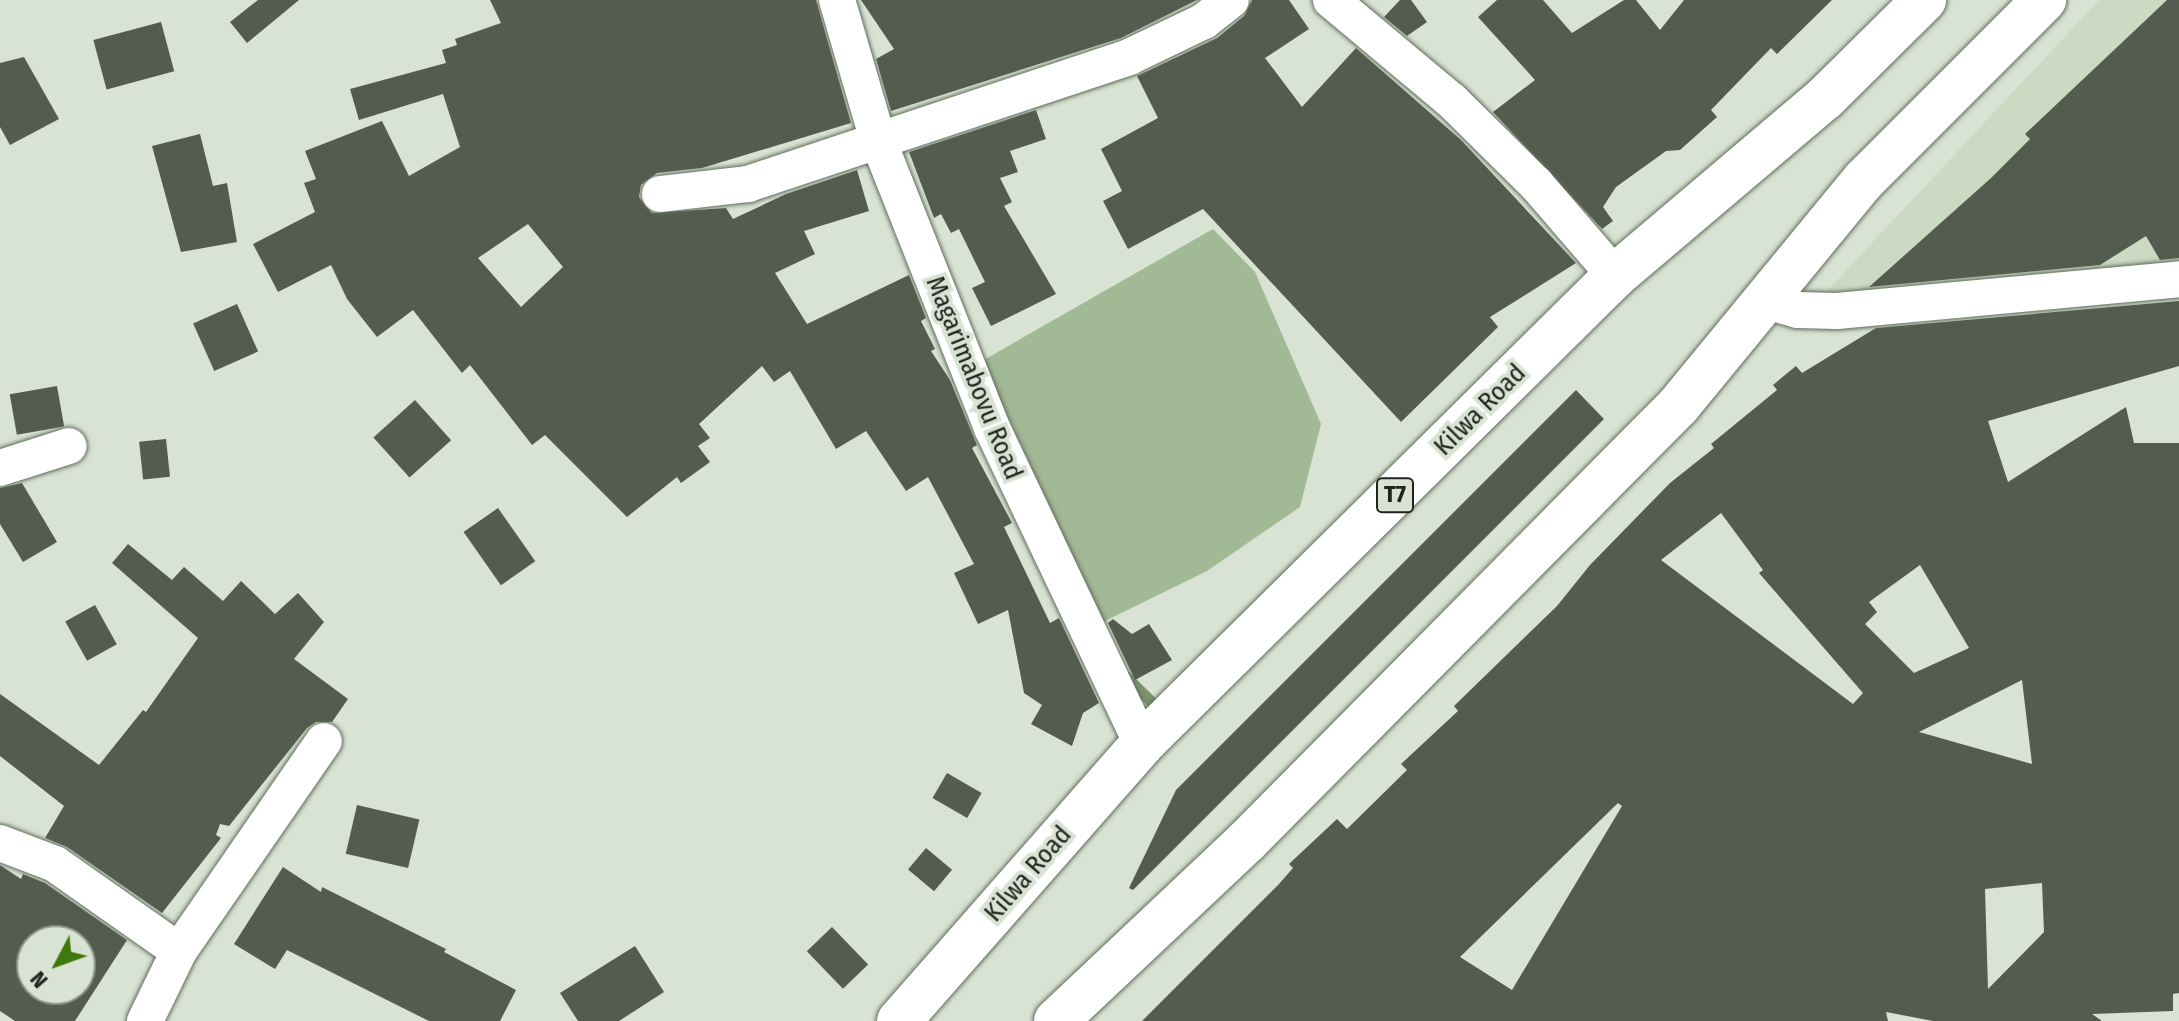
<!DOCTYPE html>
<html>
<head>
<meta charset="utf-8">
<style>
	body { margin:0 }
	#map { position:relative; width:2179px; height:1021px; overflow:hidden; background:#d8e3d3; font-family:"Fira Sans Condensed",sans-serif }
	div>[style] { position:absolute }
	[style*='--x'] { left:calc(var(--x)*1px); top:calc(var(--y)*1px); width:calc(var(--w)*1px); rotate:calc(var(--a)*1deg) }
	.built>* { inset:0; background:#cbdac3 }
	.green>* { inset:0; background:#a1b994 }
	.stream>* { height:11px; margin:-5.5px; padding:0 5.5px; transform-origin:5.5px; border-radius:5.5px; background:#7a956b }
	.building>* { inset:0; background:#535c4e; transform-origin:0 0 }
	.roads { filter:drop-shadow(0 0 2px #626c5d) drop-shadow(0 0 2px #626c5d) }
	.minor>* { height:36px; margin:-18px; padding:0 18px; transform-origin:18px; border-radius:18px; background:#fff }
	.highway>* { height:44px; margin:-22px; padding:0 22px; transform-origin:22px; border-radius:22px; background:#fff }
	span { translate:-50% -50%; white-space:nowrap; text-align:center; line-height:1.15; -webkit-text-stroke:8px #d8e3d3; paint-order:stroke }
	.shield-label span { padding:2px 6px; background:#d8e3d3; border:2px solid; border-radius:6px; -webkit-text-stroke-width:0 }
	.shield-label { font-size:24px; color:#20241e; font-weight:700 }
	.street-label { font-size:26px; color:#20241e }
	.north { position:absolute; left:16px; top:925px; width:80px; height:80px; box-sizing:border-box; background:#d8e3d3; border:2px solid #8e978b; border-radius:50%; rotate:229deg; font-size:22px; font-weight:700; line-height:32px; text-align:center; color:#20241e }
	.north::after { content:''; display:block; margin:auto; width:28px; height:36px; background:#40780e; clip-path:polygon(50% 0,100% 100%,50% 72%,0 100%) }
</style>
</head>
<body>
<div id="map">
	<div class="built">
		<i style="clip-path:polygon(2099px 0,2179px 0,2179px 275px,1800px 320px)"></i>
	</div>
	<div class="green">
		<i style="clip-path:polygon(1213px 229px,1255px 272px,1321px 424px,1300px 507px,1207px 571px,1103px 622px,982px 361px)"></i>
	</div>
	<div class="stream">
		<i style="--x:1124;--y:675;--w:43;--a:44.1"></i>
	</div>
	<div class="building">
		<i style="clip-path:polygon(258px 0,299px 0,247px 43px,230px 22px)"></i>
		<i style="clip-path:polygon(evenodd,490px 0,816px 0,851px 123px,702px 168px,657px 173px,641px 185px,639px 197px,652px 213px,726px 208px,733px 219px,786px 194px,857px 170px,869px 211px,804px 231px,815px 254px,775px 273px,807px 324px,909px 275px,926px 318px,921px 321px,935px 349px,931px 351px,950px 380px,977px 445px,972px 448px,1012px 523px,1004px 527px,1050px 623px,1059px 618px,1099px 703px,1083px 713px,1072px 746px,1031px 724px,1042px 705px,1024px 693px,1008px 610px,978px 624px,954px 573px,974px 564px,928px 477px,906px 491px,866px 431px,836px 449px,790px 371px,774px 382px,762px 366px,699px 424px,710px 438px,698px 446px,710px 462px,681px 483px,677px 477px,627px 517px,545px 435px,532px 445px,470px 365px,462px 373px,413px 310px,377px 337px,347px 299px,331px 265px,278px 292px,253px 244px,315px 212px,304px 183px,316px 179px,305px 151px,382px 121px,409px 176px,460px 147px,443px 94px,359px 120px,350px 89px,446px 63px,442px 50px,457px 45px,455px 39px,501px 23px,490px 0,528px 224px,563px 267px,521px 307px,478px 258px,528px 224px)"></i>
		<i style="clip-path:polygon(861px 0,1197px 0,1121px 38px,891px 111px,876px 59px,894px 49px)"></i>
		<i style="clip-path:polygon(1252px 0,1289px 0,1309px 29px,1265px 58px,1302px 107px,1356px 48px,1461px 140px,1576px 263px,1490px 317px,1498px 327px,1401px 422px,1203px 209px,1128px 249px,1103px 201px,1122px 191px,1101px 149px,1158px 118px,1137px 76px,1217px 38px,1244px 16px)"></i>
		<i style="clip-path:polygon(1400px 0,1411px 0,1427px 22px,1407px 36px,1384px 17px)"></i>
		<i style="clip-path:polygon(1497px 0,1543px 0,1572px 33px,1624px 0,1636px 0,1660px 30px,1684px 0,1832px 0,1777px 54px,1771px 48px,1711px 110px,1717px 117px,1680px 150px,1666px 151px,1616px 187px,1603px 207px,1613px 221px,1602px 229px,1493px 112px,1535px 80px,1478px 17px)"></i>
		<i style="clip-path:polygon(2167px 0,2179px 0,2179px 258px,2160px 260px,2146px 236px,2100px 265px,1869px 287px,1991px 178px,2030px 139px,2025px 134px)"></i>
		<i style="left:161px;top:22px;width:51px;height:70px;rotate:75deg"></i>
		<i style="clip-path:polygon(24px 57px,59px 119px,10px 145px,0 127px,0 63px)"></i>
		<i style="clip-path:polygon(1036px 110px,1046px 139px,1010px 151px,1018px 172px,1000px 178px,1012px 202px,1004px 206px,1056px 294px,991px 326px,972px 288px,985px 282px,959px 229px,951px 233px,941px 214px,934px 218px,909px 152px)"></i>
		<i style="clip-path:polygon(200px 134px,213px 186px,227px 183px,237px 242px,181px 252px,152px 146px)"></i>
		<i style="clip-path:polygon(evenodd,2179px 301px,2179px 366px,1988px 421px,2008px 482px,2126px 407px,2134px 443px,2179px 443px,2179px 993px,2173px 994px,2173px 1011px,2092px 1014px,2102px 1021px,1933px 1021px,1886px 1012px,1888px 1021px,1142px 1021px,1279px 884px,1293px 868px,1289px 864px,1337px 819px,1347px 829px,1407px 770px,1401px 764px,1458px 711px,1454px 706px,1557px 606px,1590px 565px,1670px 483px,1714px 448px,1711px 444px,1777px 390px,1773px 385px,1796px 366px,1802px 373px,1876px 328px,2179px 301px,1721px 513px,1763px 570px,1759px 573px,1863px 693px,1853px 704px,1661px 560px,1721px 513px,2179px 301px,1920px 565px,1969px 648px,1914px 673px,1865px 624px,1877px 612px,1869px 602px,1920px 565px,2179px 301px,2022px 680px,2032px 764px,1919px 732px,2022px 680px,2179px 301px,1618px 803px,1622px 806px,1512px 990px,1460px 957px,1618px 803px,2179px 301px,2042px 883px,2044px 932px,1988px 989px,1985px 889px,2042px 883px)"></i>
		<i style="left:237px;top:304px;width:52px;height:48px;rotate:66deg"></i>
		<i style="left:57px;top:386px;width:41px;height:48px;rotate:80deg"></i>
		<i style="clip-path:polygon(1576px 390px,1604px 419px,1133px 890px,1129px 888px,1176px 790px)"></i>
		<i style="left:415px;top:400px;width:54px;height:56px;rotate:48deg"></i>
		<i style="left:166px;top:439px;width:38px;height:27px;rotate:84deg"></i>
		<i style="clip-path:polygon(22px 483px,57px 542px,23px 562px,0 524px,0 488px)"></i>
		<i style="left:498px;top:508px;width:65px;height:42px;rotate:55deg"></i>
		<i style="clip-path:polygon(128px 544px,172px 580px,184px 567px,223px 601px,241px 581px,275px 614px,298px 593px,324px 622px,294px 659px,348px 699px,332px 722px,316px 722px,307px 728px,229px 826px,220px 824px,216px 835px,221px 838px,162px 913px,67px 847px,45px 838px,64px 806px,0 756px,0 694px,99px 765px,143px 710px,146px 712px,198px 638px,112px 563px)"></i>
		<i style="left:95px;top:605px;width:45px;height:34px;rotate:61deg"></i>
		<i style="clip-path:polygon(1113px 619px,1132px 634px,1149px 624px,1172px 660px,1135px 680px,1108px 623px)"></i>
		<i style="left:947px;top:773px;width:40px;height:29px;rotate:30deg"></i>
		<i style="left:357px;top:805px;width:64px;height:50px;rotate:13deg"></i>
		<i style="left:926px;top:848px;width:34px;height:28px;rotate:40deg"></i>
		<i style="clip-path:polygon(evenodd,0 865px,21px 879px,23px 874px,45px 883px,127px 940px,75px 1021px,15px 1021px,0 1011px,0 865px,32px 941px,80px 941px,80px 989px,32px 989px,32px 941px)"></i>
		<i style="clip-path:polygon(283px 867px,321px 892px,322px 887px,446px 949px,444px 952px,516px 990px,500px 1021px,429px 1021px,287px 950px,275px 969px,234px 944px)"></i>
		<i style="left:832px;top:927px;width:52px;height:35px;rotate:46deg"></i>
		<i style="clip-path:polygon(635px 946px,664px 992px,619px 1021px,578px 1021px,560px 993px)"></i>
	</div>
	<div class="roads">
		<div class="minor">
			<i style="--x:837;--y:0;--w:146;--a:73.7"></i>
			<i style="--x:878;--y:140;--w:310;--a:68.4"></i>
			<i style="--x:992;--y:428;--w:350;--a:64.6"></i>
			<i style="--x:1331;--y:0;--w:158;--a:39.9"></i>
			<i style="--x:1452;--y:101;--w:118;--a:44.7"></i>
			<i style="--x:1536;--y:184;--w:121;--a:49.3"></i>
			<i style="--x:660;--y:194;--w:89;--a:-6.5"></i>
			<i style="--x:748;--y:184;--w:402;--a:-18.4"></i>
			<i style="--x:1129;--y:57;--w:83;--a:-25.6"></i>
			<i style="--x:1204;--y:21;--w:34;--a:-38"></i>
			<i style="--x:1766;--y:301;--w:32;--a:16"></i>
			<i style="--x:1797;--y:310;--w:40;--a:1.4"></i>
			<i style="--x:1837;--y:311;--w:343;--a:-5.3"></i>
			<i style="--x:0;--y:468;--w:72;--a:-17.7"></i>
			<i style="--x:0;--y:843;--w:59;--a:20.9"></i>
			<i style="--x:55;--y:864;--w:151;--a:35.1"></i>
			<i style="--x:145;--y:1021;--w:78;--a:-64.1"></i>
			<i style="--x:179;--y:951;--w:255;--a:-55.4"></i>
		</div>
		<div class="highway">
			<i style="--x:899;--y:1021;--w:368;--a:-48.7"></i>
			<i style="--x:1142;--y:744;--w:665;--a:-44.7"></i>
			<i style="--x:1615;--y:276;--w:274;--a:-40.3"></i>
			<i style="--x:1824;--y:99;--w:141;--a:-44.7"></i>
			<i style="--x:1056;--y:1021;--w:261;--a:-43.3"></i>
			<i style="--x:1246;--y:842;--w:615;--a:-45.26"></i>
			<i style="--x:1679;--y:405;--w:291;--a:-50.6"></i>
			<i style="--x:1864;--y:180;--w:255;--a:-45"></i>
		</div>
	</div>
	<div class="shield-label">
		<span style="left:1395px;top:495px">T7</span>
	</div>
	<div class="street-label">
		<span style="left:974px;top:378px;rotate:68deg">Magarimabovu Road</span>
		<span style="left:1480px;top:410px;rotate:-45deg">Kilwa Road</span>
		<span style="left:1028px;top:874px;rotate:-49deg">Kilwa Road</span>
	</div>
	<div class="north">N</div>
</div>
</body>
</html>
